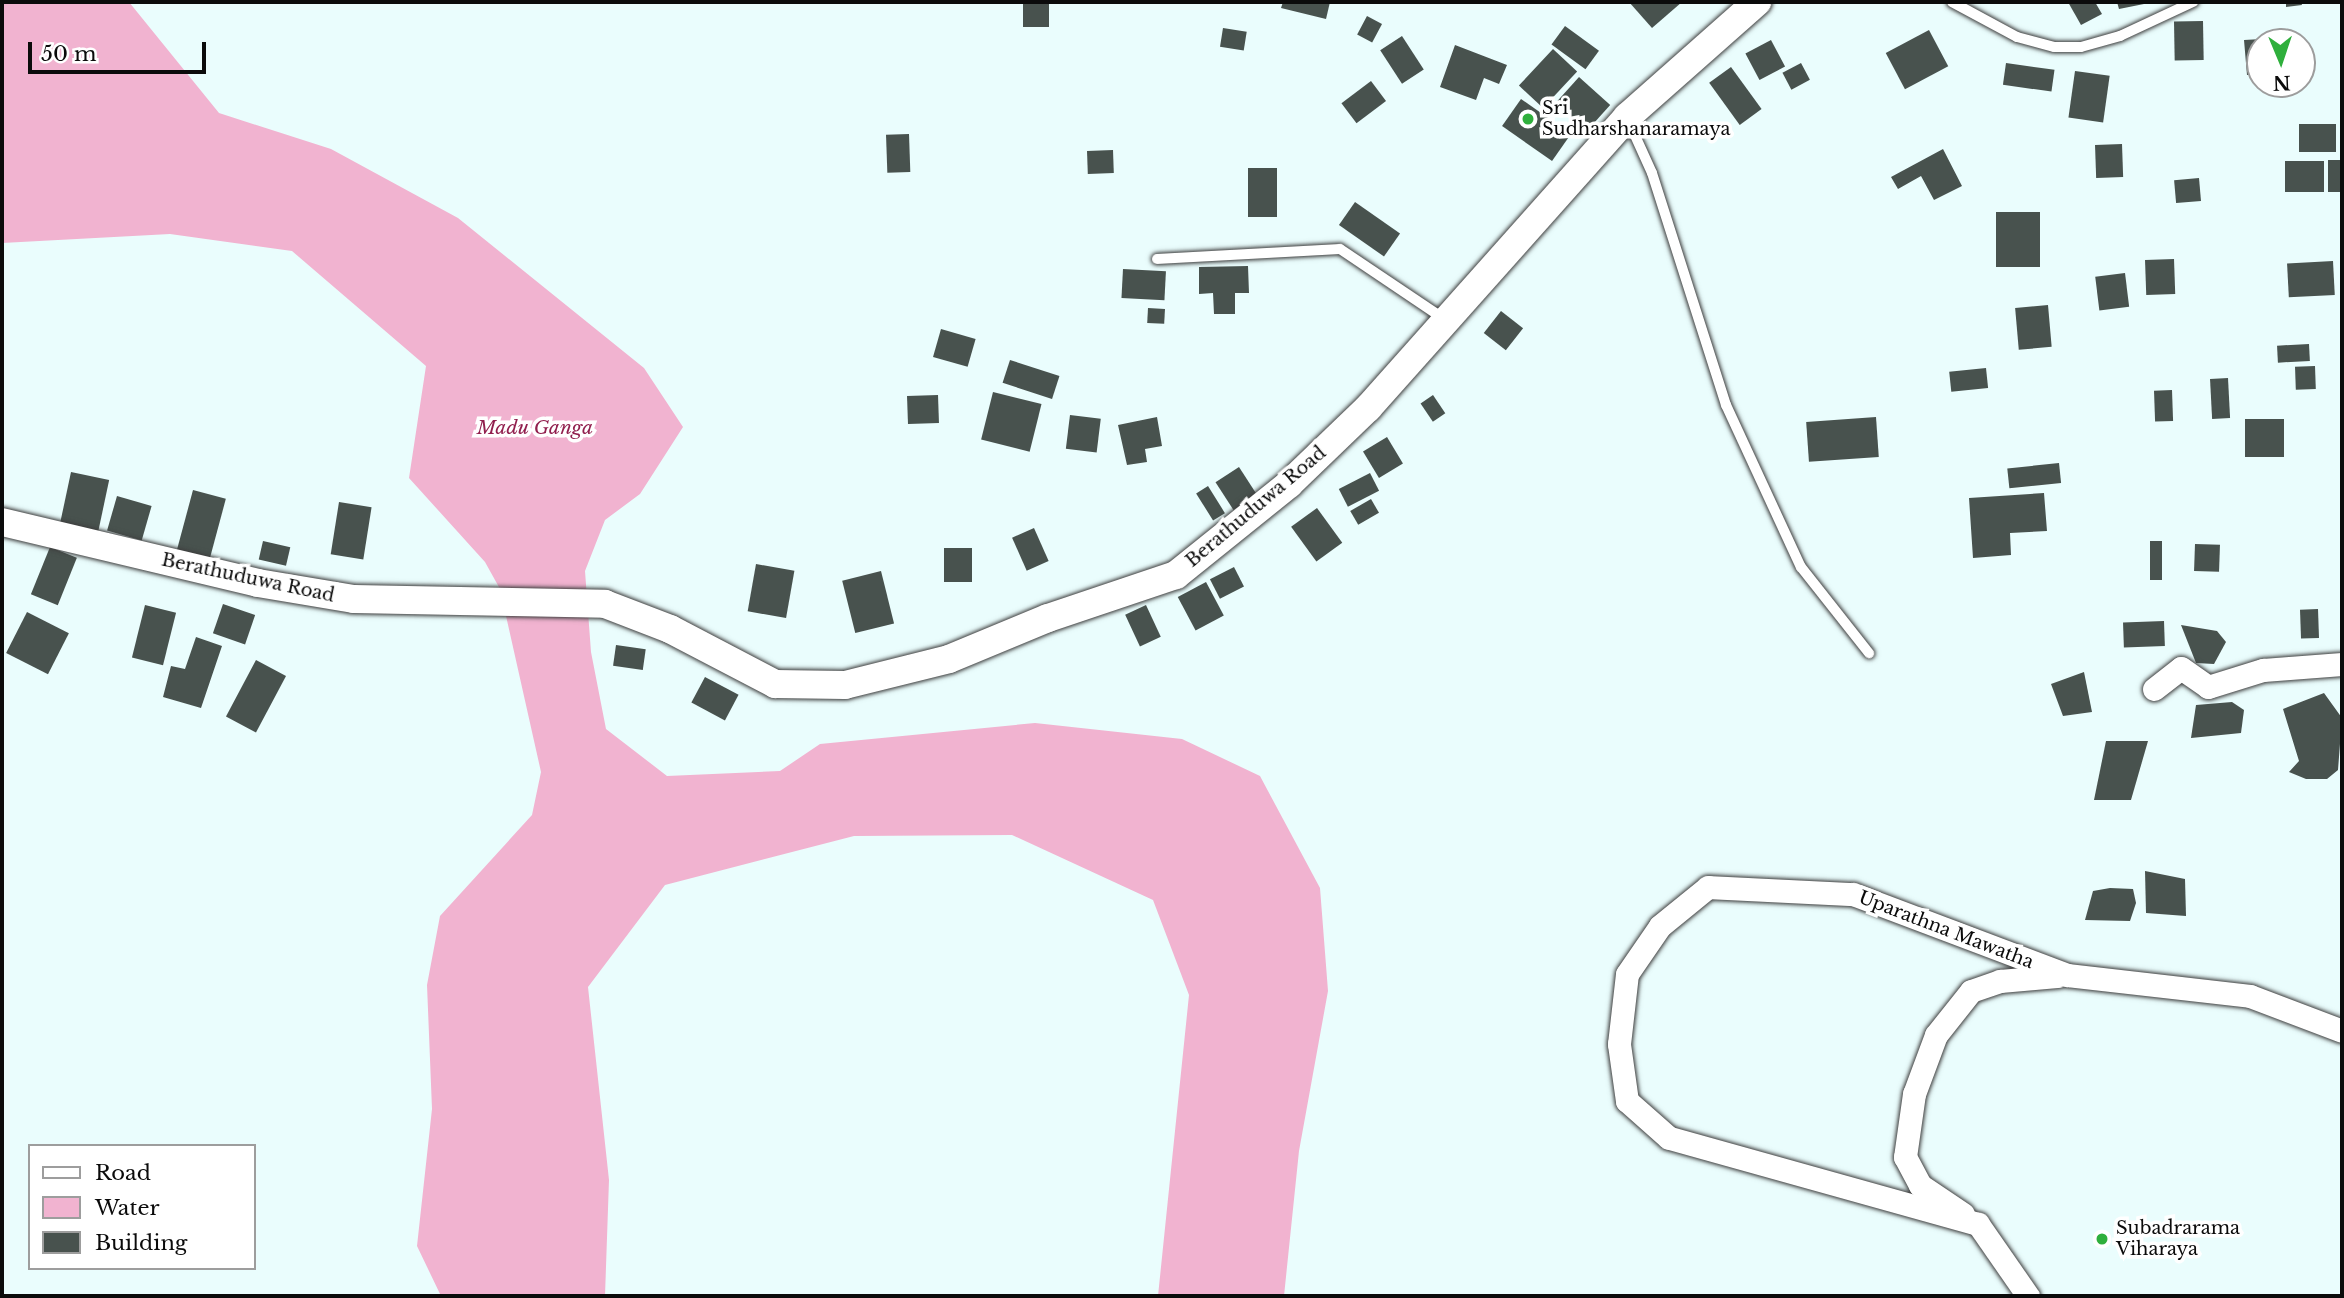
<!DOCTYPE html>
<html>
<head>
<meta charset="utf-8">
<style>
	body { margin:0 }
	#map { position:relative; width:2344px; height:1298px; overflow:hidden; background:#eafdfd; font-family:"Libre Baskerville",serif }
	div>[style] { position:absolute }
	[style*='--x'] { left:calc(var(--x)*1px); top:calc(var(--y)*1px); width:calc(var(--w)*1px); rotate:calc(var(--a)*1deg) }
	.water>* { inset:0; background:#f1b3d0 }
	.building>* { inset:0; background:#48524e; transform-origin:0 0 }
	.roads { filter:drop-shadow(0 0 2px #3e3e3e) drop-shadow(0 0 2px #3e3e3e) }
	.service>* { height:10px; margin:-5px; padding:0 5px; transform-origin:5px; border-radius:5px; background:#fff }
	.minor>* { height:23px; margin:-11.5px; padding:0 11.5px; transform-origin:11.5px; border-radius:11.5px; background:#fff }
	.tertiary>* { height:28px; margin:-14px; padding:0 14px; transform-origin:14px; border-radius:14px; background:#fff }
	.dots>* { width:19px; height:19px; translate:-50% -50%; box-sizing:border-box; border:4px solid #fff; border-radius:50% }
	span { translate:-50% -50%; white-space:nowrap; text-align:center; line-height:1.15; -webkit-text-stroke:7px #fff; paint-order:stroke }
	.poi-label { font-size:18px; color:#0b0b0b }
	.left { translate:0 -50%; text-align:left }
	.street-label { font-size:18px; color:#0b0b0b }
	.water-label { font-size:19px; color:#911f4e; font-style:italic }
	.frame { position:absolute; inset:0; border:4px solid #0b0b0b; pointer-events:none }
	.legend { position:absolute; left:28px; top:1144px; width:228px; height:126px; box-sizing:border-box; background:#fff; border:2px solid #9d9d9d; margin:0; padding:9px 12px; list-style:none; font-size:21px; color:#0b0b0b }
	.legend li { display:flex; align-items:center; gap:14px; height:35px }
	.legend b { width:35px; border:2px solid #9d9d9d }
	.north { position:absolute; left:2246px; top:28px; width:70px; height:70px; box-sizing:border-box; background:#fff; border:2px solid #9d9d9d; border-radius:50%; rotate:178deg; font-size:19px; font-weight:700; line-height:28px; text-align:center; color:#0b0b0b }
	.north::after { content:''; display:block; margin:auto; width:24px; height:32px; background:#2faf3c; clip-path:polygon(50% 0,100% 100%,50% 72%,0 100%) }
	.scale { position:absolute; left:28px; top:42px; width:178px; height:32px; box-sizing:border-box; border:4px solid #0b0b0b; border-top:0; padding-left:9px; font-size:21px; line-height:24px; white-space:nowrap; color:#0b0b0b; -webkit-text-stroke:5px #fff; paint-order:stroke }
</style>
</head>
<body>
<div id="map">
	<div class="water">
		<i style="clip-path:polygon(2px 2px,129px 2px,219px 113px,331px 149px,458px 218px,644px 368px,683px 427px,640px 494px,605px 520px,585px 571px,591px 652px,606px 729px,667px 776px,780px 771px,820px 744px,1035px 723px,1182px 739px,1260px 776px,1320px 888px,1328px 991px,1299px 1151px,1284px 1296px,1158px 1296px,1189px 995px,1153px 900px,1012px 835px,854px 836px,665px 885px,588px 987px,609px 1180px,605px 1296px,441px 1296px,417px 1246px,432px 1109px,427px 985px,440px 916px,532px 815px,541px 772px,500px 589px,485px 562px,409px 478px,426px 366px,292px 251px,170px 234px,2px 243px)"></i>
	</div>
	<div class="building">
		<i style="left:1023px;top:2px;width:26px;height:25px"></i>
		<i style="clip-path:polygon(1283px 2px,1330px 2px,1326px 19px,1281px 8px)"></i>
		<i style="clip-path:polygon(1629px 2px,1682px 2px,1652px 28px)"></i>
		<i style="clip-path:polygon(2068px 2px,2095px 2px,2102px 14px,2081px 25px)"></i>
		<i style="clip-path:polygon(2117px 2px,2149px 2px,2149px 3px,2119px 9px)"></i>
		<i style="clip-path:polygon(2286px 2px,2301px 2px,2302px 5px,2286px 7px)"></i>
		<i style="left:1367px;top:16px;width:17px;height:21px;rotate:28deg"></i>
		<i style="left:2203px;top:21px;width:39px;height:29px;rotate:89deg"></i>
		<i style="left:1565px;top:26px;width:42px;height:23px;rotate:36deg"></i>
		<i style="left:1223px;top:28px;width:24px;height:19px;rotate:9deg"></i>
		<i style="left:1929px;top:30px;width:41px;height:49px;rotate:62deg"></i>
		<i style="left:1402px;top:36px;width:40px;height:26px;rotate:57deg"></i>
		<i style="clip-path:polygon(2280px 38px,2280px 42px,2260px 42px,2260px 74px,2247px 75px,2244px 40px)"></i>
		<i style="left:1771px;top:40px;width:30px;height:29px;rotate:62deg"></i>
		<i style="clip-path:polygon(1455px 45px,1507px 65px,1499px 84px,1484px 78px,1476px 100px,1440px 87px)"></i>
		<i style="left:1553px;top:49px;width:33px;height:50px;rotate:43deg"></i>
		<i style="left:1801px;top:63px;width:19px;height:21px;rotate:62deg"></i>
		<i style="left:2006px;top:63px;width:49px;height:22px;rotate:8deg"></i>
		<i style="left:1731px;top:67px;width:52px;height:27px;rotate:54deg"></i>
		<i style="left:2075px;top:71px;width:35px;height:47px;rotate:8deg"></i>
		<i style="left:1579px;top:77px;width:42px;height:36px;rotate:42deg"></i>
		<i style="left:1371px;top:81px;width:25px;height:37px;rotate:53deg"></i>
		<i style="left:1521px;top:99px;width:61px;height:33px;rotate:35deg"></i>
		<i style="left:2299px;top:124px;width:37px;height:28px"></i>
		<i style="left:909px;top:134px;width:38px;height:23px;rotate:88deg"></i>
		<i style="left:2122px;top:144px;width:33px;height:27px;rotate:88deg"></i>
		<i style="clip-path:polygon(1943px 149px,1962px 186px,1934px 200px,1921px 176px,1898px 189px,1891px 177px)"></i>
		<i style="left:1113px;top:150px;width:23px;height:26px;rotate:88deg"></i>
		<i style="left:2328px;top:160px;width:14px;height:32px"></i>
		<i style="left:2285px;top:161px;width:39px;height:31px"></i>
		<i style="left:1248px;top:168px;width:29px;height:49px"></i>
		<i style="left:2199px;top:178px;width:23px;height:25px;rotate:85deg"></i>
		<i style="left:1355px;top:202px;width:55px;height:28px;rotate:35deg"></i>
		<i style="left:1996px;top:212px;width:44px;height:55px"></i>
		<i style="left:2174px;top:259px;width:35px;height:29px;rotate:88deg"></i>
		<i style="left:2333px;top:261px;width:34px;height:46px;rotate:87deg"></i>
		<i style="clip-path:polygon(1248px 266px,1249px 293px,1235px 293px,1235px 314px,1214px 314px,1213px 293px,1199px 294px,1199px 267px)"></i>
		<i style="left:1123px;top:269px;width:43px;height:29px;rotate:3deg"></i>
		<i style="left:2125px;top:273px;width:34px;height:30px;rotate:83deg"></i>
		<i style="left:2048px;top:305px;width:42px;height:33px;rotate:85deg"></i>
		<i style="left:1148px;top:308px;width:17px;height:15px;rotate:3deg"></i>
		<i style="left:1501px;top:311px;width:28px;height:28px;rotate:38deg"></i>
		<i style="left:941px;top:329px;width:36px;height:29px;rotate:16deg"></i>
		<i style="left:2309px;top:344px;width:17px;height:32px;rotate:87deg"></i>
		<i style="left:1010px;top:360px;width:52px;height:24px;rotate:18deg"></i>
		<i style="left:2315px;top:366px;width:23px;height:20px;rotate:88deg"></i>
		<i style="left:1986px;top:368px;width:20px;height:37px;rotate:84deg"></i>
		<i style="left:2228px;top:378px;width:40px;height:18px;rotate:87deg"></i>
		<i style="left:2172px;top:390px;width:31px;height:18px;rotate:88deg"></i>
		<i style="left:993px;top:392px;width:50px;height:49px;rotate:14deg"></i>
		<i style="left:938px;top:395px;width:28px;height:31px;rotate:88deg"></i>
		<i style="left:1433px;top:395px;width:22px;height:15px;rotate:56deg"></i>
		<i style="left:1070px;top:415px;width:31px;height:34px;rotate:7deg"></i>
		<i style="clip-path:polygon(1157px 417px,1162px 446px,1145px 449px,1147px 462px,1127px 465px,1118px 425px)"></i>
		<i style="left:1876px;top:417px;width:40px;height:70px;rotate:86deg"></i>
		<i style="left:2245px;top:419px;width:39px;height:38px"></i>
		<i style="left:1387px;top:437px;width:31px;height:28px;rotate:59deg"></i>
		<i style="left:2059px;top:463px;width:20px;height:52px;rotate:84deg"></i>
		<i style="left:1239px;top:467px;width:33px;height:28px;rotate:57deg"></i>
		<i style="left:71px;top:472px;width:39px;height:54px;rotate:12deg"></i>
		<i style="left:1370px;top:473px;width:20px;height:35px;rotate:63deg"></i>
		<i style="left:1208px;top:486px;width:32px;height:14px;rotate:58deg"></i>
		<i style="left:193px;top:490px;width:34px;height:64px;rotate:15deg"></i>
		<i style="clip-path:polygon(2044px 493px,2047px 531px,2010px 533px,2011px 555px,1973px 558px,1969px 498px)"></i>
		<i style="left:117px;top:496px;width:36px;height:36px;rotate:16deg"></i>
		<i style="left:1371px;top:499px;width:16px;height:24px;rotate:60deg"></i>
		<i style="left:339px;top:502px;width:33px;height:53px;rotate:9deg"></i>
		<i style="left:1317px;top:508px;width:43px;height:32px;rotate:54deg"></i>
		<i style="left:1034px;top:528px;width:36px;height:24px;rotate:66deg"></i>
		<i style="left:263px;top:541px;width:28px;height:19px;rotate:13deg"></i>
		<i style="left:2150px;top:541px;width:12px;height:39px"></i>
		<i style="left:2195px;top:544px;width:25px;height:27px;rotate:2deg"></i>
		<i style="left:50px;top:547px;width:29px;height:51px;rotate:22deg"></i>
		<i style="left:944px;top:548px;width:28px;height:34px"></i>
		<i style="left:756px;top:564px;width:39px;height:48px;rotate:10deg"></i>
		<i style="left:1234px;top:567px;width:22px;height:27px;rotate:63deg"></i>
		<i style="left:881px;top:571px;width:54px;height:40px;rotate:76deg"></i>
		<i style="left:1206px;top:582px;width:38px;height:32px;rotate:62deg"></i>
		<i style="left:223px;top:604px;width:34px;height:31px;rotate:19deg"></i>
		<i style="left:145px;top:605px;width:32px;height:54px;rotate:14deg"></i>
		<i style="left:1146px;top:605px;width:35px;height:23px;rotate:65deg"></i>
		<i style="left:2318px;top:609px;width:29px;height:18px;rotate:88deg"></i>
		<i style="left:27px;top:612px;width:47px;height:46px;rotate:27deg"></i>
		<i style="left:2164px;top:621px;width:25px;height:41px;rotate:88deg"></i>
		<i style="clip-path:polygon(2181px 625px,2217px 631px,2226px 642px,2214px 664px,2196px 663px)"></i>
		<i style="clip-path:polygon(196px 637px,222px 646px,201px 708px,163px 697px,171px 666px,185px 669px)"></i>
		<i style="left:616px;top:645px;width:30px;height:21px;rotate:8deg"></i>
		<i style="left:256px;top:660px;width:34px;height:64px;rotate:28deg"></i>
		<i style="clip-path:polygon(2084px 672px,2092px 712px,2063px 716px,2051px 684px)"></i>
		<i style="left:705px;top:677px;width:38px;height:29px;rotate:28deg"></i>
		<i style="clip-path:polygon(2324px 693px,2342px 718px,2338px 770px,2327px 779px,2306px 779px,2289px 772px,2299px 761px,2283px 709px)"></i>
		<i style="clip-path:polygon(2232px 702px,2244px 710px,2241px 733px,2191px 738px,2196px 705px)"></i>
		<i style="clip-path:polygon(2106px 741px,2148px 741px,2131px 800px,2094px 800px)"></i>
		<i style="clip-path:polygon(2145px 871px,2185px 879px,2186px 916px,2146px 913px)"></i>
		<i style="clip-path:polygon(2110px 888px,2133px 889px,2136px 903px,2130px 921px,2085px 920px,2093px 891px)"></i>
	</div>
	<div class="roads">
		<div class="service">
			<i style="--x:1952;--y:2;--w:74;--a:28.3"></i>
			<i style="--x:2017;--y:37;--w:38;--a:15"></i>
			<i style="--x:2054;--y:47;--w:27;--a:0"></i>
			<i style="--x:2081;--y:47;--w:41;--a:-15.8"></i>
			<i style="--x:2120;--y:36;--w:81;--a:-25"></i>
			<i style="--x:1628;--y:120;--w:58;--a:65.6"></i>
			<i style="--x:1652;--y:173;--w:244;--a:72.3"></i>
			<i style="--x:1726;--y:405;--w:179;--a:65.2"></i>
			<i style="--x:1801;--y:567;--w:110;--a:51.7"></i>
			<i style="--x:1157;--y:259;--w:183;--a:-3.1"></i>
			<i style="--x:1340;--y:249;--w:125;--a:33.9"></i>
		</div>
		<div class="minor">
			<i style="--x:2154;--y:689;--w:34;--a:-38"></i>
			<i style="--x:2181;--y:668;--w:33;--a:35"></i>
			<i style="--x:2208;--y:687;--w:58;--a:-17.2"></i>
			<i style="--x:2263;--y:670;--w:79;--a:-4.3"></i>
			<i style="--x:1963;--y:1214;--w:52;--a:-146"></i>
			<i style="--x:1920;--y:1185;--w:32;--a:-118"></i>
			<i style="--x:1905;--y:1157;--w:64;--a:-81.9"></i>
			<i style="--x:1914;--y:1094;--w:63;--a:-69.6"></i>
			<i style="--x:1936;--y:1035;--w:56;--a:-51.5"></i>
			<i style="--x:1971;--y:991;--w:31;--a:-19"></i>
			<i style="--x:2000;--y:981;--w:57;--a:-5"></i>
			<i style="--x:2028;--y:1296;--w:88;--a:-124.8"></i>
			<i style="--x:1978;--y:1224;--w:321;--a:-164.4"></i>
			<i style="--x:1669;--y:1138;--w:56;--a:-138.6"></i>
			<i style="--x:1627;--y:1101;--w:58;--a:-98"></i>
			<i style="--x:1619;--y:1044;--w:70;--a:-83.5"></i>
			<i style="--x:1627;--y:974;--w:58;--a:-55.5"></i>
			<i style="--x:1660;--y:926;--w:62;--a:-39.1"></i>
			<i style="--x:1708;--y:887;--w:145;--a:2.8"></i>
			<i style="--x:1853;--y:894;--w:229;--a:20.7"></i>
			<i style="--x:2067;--y:975;--w:184;--a:6.5"></i>
			<i style="--x:2250;--y:996;--w:98;--a:20.8"></i>
		</div>
		<div class="tertiary">
			<i style="--x:2;--y:522;--w:263;--a:13.4"></i>
			<i style="--x:258;--y:583;--w:97;--a:9.5"></i>
			<i style="--x:354;--y:599;--w:251;--a:1.1"></i>
			<i style="--x:605;--y:604;--w:70;--a:21"></i>
			<i style="--x:670;--y:629;--w:119;--a:27.6"></i>
			<i style="--x:775;--y:684;--w:70;--a:0.8"></i>
			<i style="--x:845;--y:685;--w:107;--a:-14"></i>
			<i style="--x:949;--y:659;--w:107;--a:-22.5"></i>
			<i style="--x:1048;--y:618;--w:135;--a:-18.6"></i>
			<i style="--x:1176;--y:575;--w:145;--a:-38.8"></i>
			<i style="--x:1289;--y:484;--w:110;--a:-43.9"></i>
			<i style="--x:1368;--y:408;--w:390;--a:-48.3"></i>
			<i style="--x:1627;--y:117;--w:174;--a:-41.5"></i>
		</div>
	</div>
	<div class="dots">
		<i style="left:1528px;top:119px;background:#2faf3c"></i>
		<i style="left:2102px;top:1239px;background:#2faf3c"></i>
	</div>
	<div class="poi-label">
		<span class="left" style="left:1542px;top:119px">Sri<br>Sudharshanaramaya</span>
		<span class="left" style="left:2116px;top:1239px">Subadrarama<br>Viharaya</span>
	</div>
	<div class="street-label">
		<span style="left:1256px;top:507px;rotate:-40deg">Berathuduwa Road</span>
		<span style="left:248px;top:578px;rotate:12deg">Berathuduwa Road</span>
		<span style="left:1946px;top:930px;rotate:21deg">Uparathna Mawatha</span>
	</div>
	<div class="water-label">
		<span style="left:535px;top:428px">Madu Ganga</span>
	</div>
	<div class="frame"></div>
	<ul class="legend">
	<li><b style="height:9px;background:#fff"></b>Road</li>
	<li><b style="height:19px;background:#f1b3d0"></b>Water</li>
	<li><b style="height:19px;background:#48524e"></b>Building</li>
	</ul>
	<div class="north">N</div>
	<div class="scale">50 m</div>
</div>
</body>
</html>
